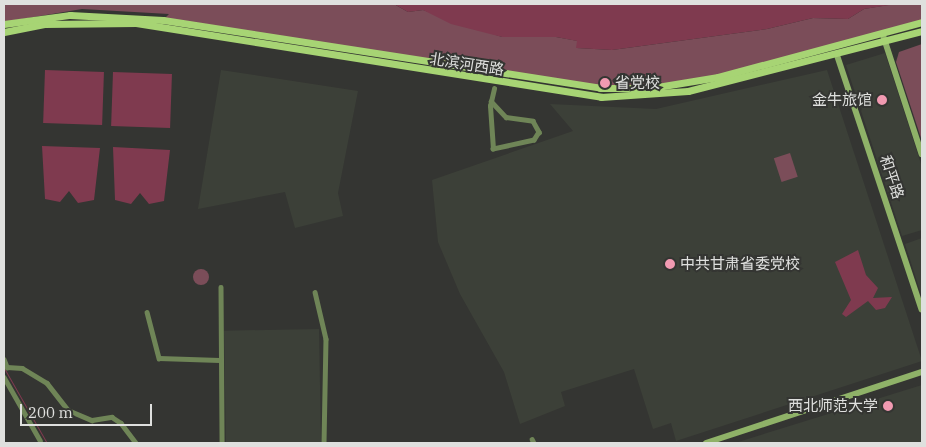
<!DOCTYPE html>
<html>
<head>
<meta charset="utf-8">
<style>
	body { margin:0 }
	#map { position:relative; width:926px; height:447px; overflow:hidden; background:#343532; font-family:"IBM Plex Serif","Noto Sans SC",serif }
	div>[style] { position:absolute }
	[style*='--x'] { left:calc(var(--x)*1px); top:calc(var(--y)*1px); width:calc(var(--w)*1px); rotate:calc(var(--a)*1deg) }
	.built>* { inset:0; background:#3c4038; transform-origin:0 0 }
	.green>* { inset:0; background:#7b4d59; transform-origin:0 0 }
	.round { border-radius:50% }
	.water>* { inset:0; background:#7f3a4f; transform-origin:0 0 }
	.stream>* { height:1px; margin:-0.5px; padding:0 0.5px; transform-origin:0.5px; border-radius:0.5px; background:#7f3a4f }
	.street>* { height:4.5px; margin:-2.25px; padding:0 2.25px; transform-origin:2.25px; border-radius:2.25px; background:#6f8557 }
	.secondary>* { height:5.5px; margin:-2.75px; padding:0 2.75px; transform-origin:2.75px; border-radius:2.75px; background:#8fb268 }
	.primary>* { height:7px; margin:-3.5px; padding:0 3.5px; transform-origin:3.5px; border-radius:3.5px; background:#a7d474 }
	.dots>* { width:14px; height:14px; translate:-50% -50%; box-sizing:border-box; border:2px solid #343532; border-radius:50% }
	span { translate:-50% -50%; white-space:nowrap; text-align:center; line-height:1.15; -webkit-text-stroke:4px #343532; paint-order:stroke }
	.street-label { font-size:15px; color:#dfe0de }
	.poi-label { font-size:15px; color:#dfe0de }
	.left { translate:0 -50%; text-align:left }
	.right { translate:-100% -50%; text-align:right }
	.frame { position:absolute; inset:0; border:5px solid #dfe0de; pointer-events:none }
	.scale { position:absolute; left:20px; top:404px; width:132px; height:22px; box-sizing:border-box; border:2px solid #dfe0de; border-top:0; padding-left:6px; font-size:15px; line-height:18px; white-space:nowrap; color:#dfe0de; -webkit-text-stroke:4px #343532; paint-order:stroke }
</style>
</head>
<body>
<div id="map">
	<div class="built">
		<i style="clip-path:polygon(885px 53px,922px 167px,922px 230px,902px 236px,846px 65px)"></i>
		<i style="clip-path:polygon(221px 70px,358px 91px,338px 193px,343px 216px,295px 228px,285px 192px,198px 209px)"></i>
		<i style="clip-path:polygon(827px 70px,922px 361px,676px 441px,671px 423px,653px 429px,634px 369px,561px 392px,565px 406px,520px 424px,504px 372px,460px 294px,438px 242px,432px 180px,573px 131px,550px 104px,656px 109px)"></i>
		<i style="clip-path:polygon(922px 238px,922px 297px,905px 244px)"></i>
		<i style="left:319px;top:329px;width:114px;height:95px;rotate:89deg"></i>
		<i style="clip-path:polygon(922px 385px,922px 443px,735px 443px,783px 428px)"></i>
	</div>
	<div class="green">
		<i style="clip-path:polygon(4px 4px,394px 4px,408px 12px,423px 10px,502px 37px,556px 37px,578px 41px,577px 48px,612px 50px,767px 29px,813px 18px,848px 19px,864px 9px,894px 4px,922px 4px,922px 22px,679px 85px,600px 88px,163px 20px,169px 14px,82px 9px,4px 22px)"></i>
		<i style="clip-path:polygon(922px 44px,922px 141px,896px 62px,899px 52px)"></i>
		<i style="left:790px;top:153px;width:25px;height:17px;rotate:72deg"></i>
		<i class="round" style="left:193px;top:269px;width:16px;height:16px"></i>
	</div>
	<div class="water">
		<i style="clip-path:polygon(394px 4px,897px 4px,864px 9px,848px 19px,813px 18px,767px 29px,612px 50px,576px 48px,577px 41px,556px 37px,502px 37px,451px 24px,423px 10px,408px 12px)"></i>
		<i style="left:45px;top:70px;width:59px;height:53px;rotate:2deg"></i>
		<i style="left:113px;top:72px;width:59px;height:54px;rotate:2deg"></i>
		<i style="clip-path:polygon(42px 146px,100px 148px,94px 200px,78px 203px,69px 191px,60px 202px,45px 199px)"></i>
		<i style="clip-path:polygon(113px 147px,170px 150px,164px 201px,149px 204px,140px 193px,131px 204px,115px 200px)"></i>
		<i style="clip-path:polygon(858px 250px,866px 275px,878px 288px,873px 298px,892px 297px,885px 308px,876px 310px,868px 301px,846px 317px,842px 314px,851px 300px,835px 262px)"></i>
	</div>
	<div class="stream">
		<i style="--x:4;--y:368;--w:86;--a:60.2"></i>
	</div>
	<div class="street">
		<i style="--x:491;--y:101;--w:22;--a:47"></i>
		<i style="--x:506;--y:117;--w:27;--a:8"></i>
		<i style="--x:533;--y:121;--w:13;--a:61"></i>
		<i style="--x:539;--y:132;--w:9;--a:122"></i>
		<i style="--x:534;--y:140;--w:42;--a:167.6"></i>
		<i style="--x:493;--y:149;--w:43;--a:-94"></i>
		<i style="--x:490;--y:106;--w:18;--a:-77"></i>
		<i style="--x:221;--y:287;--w:156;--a:89.6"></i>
		<i style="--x:315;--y:292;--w:48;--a:76.8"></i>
		<i style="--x:326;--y:339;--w:104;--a:91.1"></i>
		<i style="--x:147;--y:312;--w:48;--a:75.4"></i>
		<i style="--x:159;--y:358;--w:60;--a:1.9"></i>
		<i style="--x:4;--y:359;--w:9;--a:69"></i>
		<i style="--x:7;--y:367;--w:15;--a:4"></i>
		<i style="--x:22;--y:368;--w:29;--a:31"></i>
		<i style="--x:47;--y:383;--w:34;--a:52"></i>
		<i style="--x:68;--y:410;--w:26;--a:23"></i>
		<i style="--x:92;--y:420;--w:20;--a:-9"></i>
		<i style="--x:112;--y:417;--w:11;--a:34"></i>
		<i style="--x:121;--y:423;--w:25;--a:53"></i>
		<i style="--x:4;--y:377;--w:73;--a:60.3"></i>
		<i style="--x:532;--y:439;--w:4;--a:63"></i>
	</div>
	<div class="secondary">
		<i style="--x:884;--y:37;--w:123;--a:72"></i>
		<i style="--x:837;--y:54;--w:269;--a:71.6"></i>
		<i style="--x:706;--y:443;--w:227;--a:-18.2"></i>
	</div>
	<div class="primary">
		<i style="--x:4;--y:24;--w:67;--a:-7.8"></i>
		<i style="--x:70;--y:15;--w:93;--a:3.1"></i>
		<i style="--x:163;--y:20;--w:442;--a:8.8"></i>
		<i style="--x:600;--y:88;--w:51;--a:0"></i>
		<i style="--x:651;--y:88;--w:68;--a:-9.3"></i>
		<i style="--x:718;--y:77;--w:211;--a:-15.1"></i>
		<i style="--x:4;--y:32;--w:41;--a:-11.3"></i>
		<i style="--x:44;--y:24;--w:92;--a:-0.6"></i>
		<i style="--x:136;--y:23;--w:471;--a:9"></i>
		<i style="--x:601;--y:97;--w:87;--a:-3.9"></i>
		<i style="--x:688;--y:91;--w:242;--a:-14.4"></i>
	</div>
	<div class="dots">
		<i style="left:605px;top:83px;background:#f19ab1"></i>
		<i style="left:882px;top:100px;background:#f19ab1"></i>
		<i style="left:670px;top:264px;background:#f19ab1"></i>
		<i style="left:888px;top:406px;background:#f19ab1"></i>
	</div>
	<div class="street-label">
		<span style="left:467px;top:64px;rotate:9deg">北滨河西路</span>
		<span style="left:892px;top:177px;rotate:72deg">和平路</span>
	</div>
	<div class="poi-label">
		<span class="left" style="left:615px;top:83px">省党校</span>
		<span class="right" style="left:872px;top:100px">金牛旅馆</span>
		<span class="left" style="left:680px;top:264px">中共甘肃省委党校</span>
		<span class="right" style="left:878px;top:406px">西北师范大学</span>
	</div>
	<div class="frame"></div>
	<div class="scale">200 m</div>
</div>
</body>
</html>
